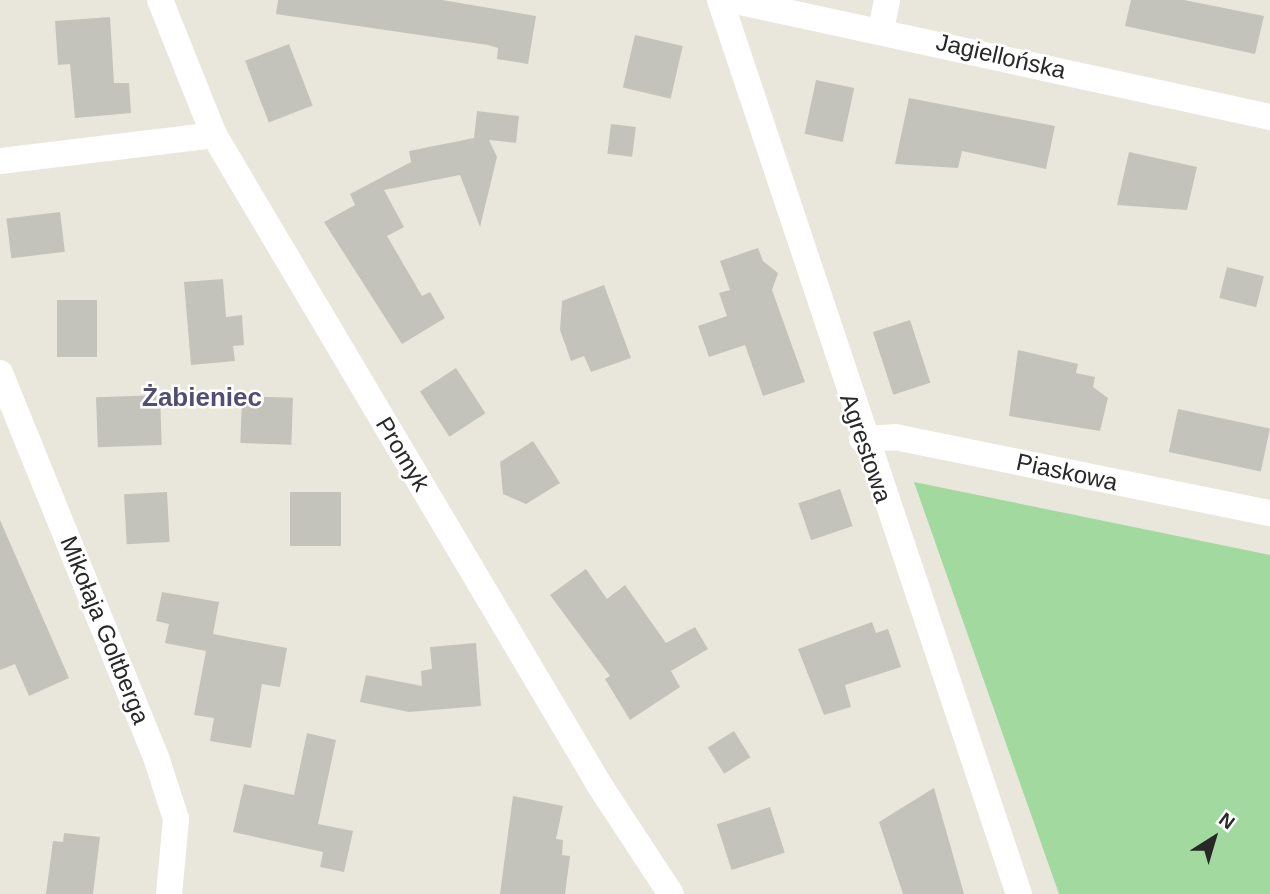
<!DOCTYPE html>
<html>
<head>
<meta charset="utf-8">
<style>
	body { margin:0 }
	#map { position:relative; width:1270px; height:894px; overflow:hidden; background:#e9e7db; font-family:Helvetica,sans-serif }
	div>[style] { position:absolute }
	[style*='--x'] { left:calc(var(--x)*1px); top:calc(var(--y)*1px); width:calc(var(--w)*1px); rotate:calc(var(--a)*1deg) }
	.green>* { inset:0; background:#a1d99e }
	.building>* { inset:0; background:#c4c3bb; transform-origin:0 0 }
	.minor>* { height:26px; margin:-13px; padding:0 13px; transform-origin:13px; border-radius:13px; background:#fff }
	span { translate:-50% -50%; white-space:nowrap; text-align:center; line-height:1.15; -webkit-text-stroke:5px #fff; paint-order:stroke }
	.street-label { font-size:24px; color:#282828 }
	.neighbourhood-label { font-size:26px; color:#524e73; font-weight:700 }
	.north { position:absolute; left:1179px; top:803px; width:70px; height:70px; -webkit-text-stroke:5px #fff; paint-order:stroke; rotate:37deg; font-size:19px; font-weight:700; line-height:28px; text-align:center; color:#282828 }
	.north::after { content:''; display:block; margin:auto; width:24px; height:32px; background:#282828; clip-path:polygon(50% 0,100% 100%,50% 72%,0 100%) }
</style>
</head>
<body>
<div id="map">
	<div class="green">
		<i style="clip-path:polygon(914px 482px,1270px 555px,1270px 894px,1059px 894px)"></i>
	</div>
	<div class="building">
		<i style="clip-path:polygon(278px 0,442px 0,536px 16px,528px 64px,497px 59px,498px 48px,488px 45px,276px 14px)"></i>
		<i style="clip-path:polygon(1131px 0,1184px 0,1264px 16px,1255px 54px,1125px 26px)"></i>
		<i style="clip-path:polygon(110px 17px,114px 83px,129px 83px,131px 113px,75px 118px,70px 64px,58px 65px,55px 21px)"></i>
		<i style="left:635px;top:35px;width:49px;height:54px;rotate:13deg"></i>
		<i style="left:289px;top:44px;width:66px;height:47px;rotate:69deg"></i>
		<i style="left:816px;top:80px;width:39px;height:55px;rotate:12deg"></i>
		<i style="clip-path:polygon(909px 98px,1055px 126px,1046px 169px,962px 151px,958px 168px,895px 164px)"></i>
		<i style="clip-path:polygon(477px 111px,519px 116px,516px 143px,489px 140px,497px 157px,480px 227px,460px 175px,384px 190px,404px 227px,387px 236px,422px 296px,430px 292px,445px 318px,402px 344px,324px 222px,355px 205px,350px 194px,411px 162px,409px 151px,474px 138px)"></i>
		<i style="left:611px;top:124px;width:25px;height:30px;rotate:7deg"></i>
		<i style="clip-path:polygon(1129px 152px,1197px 167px,1187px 210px,1117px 205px)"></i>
		<i style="left:60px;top:212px;width:40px;height:54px;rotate:83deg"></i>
		<i style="clip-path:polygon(758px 248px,763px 261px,778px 273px,772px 290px,805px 382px,763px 396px,745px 345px,709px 357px,698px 326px,727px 316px,719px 293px,730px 290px,720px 261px)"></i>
		<i style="left:1227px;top:267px;width:38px;height:32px;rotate:14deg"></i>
		<i style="clip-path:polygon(223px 279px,226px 317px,242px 315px,244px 345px,233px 346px,235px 361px,191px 365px,184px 282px)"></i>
		<i style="clip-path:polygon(604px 285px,631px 358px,591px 372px,584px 356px,571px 361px,560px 330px,562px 301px)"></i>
		<i style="left:57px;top:300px;width:40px;height:57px"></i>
		<i style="left:910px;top:320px;width:66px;height:39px;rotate:72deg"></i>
		<i style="clip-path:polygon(1018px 350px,1078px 364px,1076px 373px,1095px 377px,1093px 387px,1108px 398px,1100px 431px,1009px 416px)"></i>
		<i style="left:456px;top:368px;width:54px;height:43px;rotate:57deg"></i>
		<i style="left:160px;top:395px;width:50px;height:64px;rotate:88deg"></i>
		<i style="left:242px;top:396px;width:51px;height:47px;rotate:2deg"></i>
		<i style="left:1178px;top:409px;width:94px;height:44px;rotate:12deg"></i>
		<i style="clip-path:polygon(533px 441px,560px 483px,526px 504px,503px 494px,500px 462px)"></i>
		<i style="left:840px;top:489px;width:39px;height:44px;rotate:71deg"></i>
		<i style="left:167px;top:492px;width:50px;height:43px;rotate:87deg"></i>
		<i style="left:290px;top:492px;width:51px;height:54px"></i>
		<i style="clip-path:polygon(0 520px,69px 678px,29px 696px,15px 664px,0 670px)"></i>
		<i style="clip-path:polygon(586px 569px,607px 599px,625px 585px,666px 643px,695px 627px,708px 649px,671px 671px,680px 687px,630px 720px,605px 679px,610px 676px,550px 595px)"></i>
		<i style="clip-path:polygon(162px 592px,219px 602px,213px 634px,287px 648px,280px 687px,262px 684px,251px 748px,210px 741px,214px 718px,194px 715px,206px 651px,165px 643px,169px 624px,156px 621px)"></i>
		<i style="clip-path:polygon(872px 622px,876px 633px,888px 629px,901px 667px,845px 685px,851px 707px,824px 715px,798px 649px)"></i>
		<i style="clip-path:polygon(476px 643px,481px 706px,409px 712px,360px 702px,366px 675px,422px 686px,421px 671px,432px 669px,430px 647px)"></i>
		<i style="left:734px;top:731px;width:31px;height:31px;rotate:58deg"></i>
		<i style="clip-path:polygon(307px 733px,336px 740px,318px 824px,353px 831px,344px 872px,320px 867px,323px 852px,233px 832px,244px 784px,294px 795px)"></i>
		<i style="clip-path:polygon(934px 788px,964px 894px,903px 894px,879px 822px)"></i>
		<i style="clip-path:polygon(513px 796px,563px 806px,556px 839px,563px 840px,562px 855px,570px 856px,565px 894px,500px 894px)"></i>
		<i style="left:770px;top:807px;width:48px;height:56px;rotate:72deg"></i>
		<i style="clip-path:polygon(64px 833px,100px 837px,93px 894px,46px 894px,53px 841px,63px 842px)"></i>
	</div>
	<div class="minor">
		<i style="--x:160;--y:0;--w:145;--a:68.2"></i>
		<i style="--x:214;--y:135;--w:757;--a:59.33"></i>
		<i style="--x:600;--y:786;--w:129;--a:56.7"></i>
		<i style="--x:720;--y:0;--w:943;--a:71.51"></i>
		<i style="--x:731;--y:0;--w:552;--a:12.25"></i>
		<i style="--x:881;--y:29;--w:30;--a:-78"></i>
		<i style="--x:0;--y:161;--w:216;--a:-6.9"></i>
		<i style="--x:0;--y:373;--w:418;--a:67.9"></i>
		<i style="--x:157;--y:760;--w:62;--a:72.1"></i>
		<i style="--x:176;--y:819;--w:75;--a:95.3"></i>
		<i style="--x:862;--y:439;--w:33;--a:-3"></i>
		<i style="--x:895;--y:437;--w:383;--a:11.5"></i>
	</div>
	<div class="street-label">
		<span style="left:1001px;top:56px;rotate:13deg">Jagiellońska</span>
		<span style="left:866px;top:448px;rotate:71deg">Agrestowa</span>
		<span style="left:403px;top:454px;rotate:59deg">Promyk</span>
		<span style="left:1067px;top:472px;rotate:12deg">Piaskowa</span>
		<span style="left:105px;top:630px;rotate:68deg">Mikołaja Goltberga</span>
	</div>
	<div class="neighbourhood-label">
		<span style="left:202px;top:398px">Żabieniec</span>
	</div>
	<div class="north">N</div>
</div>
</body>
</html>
